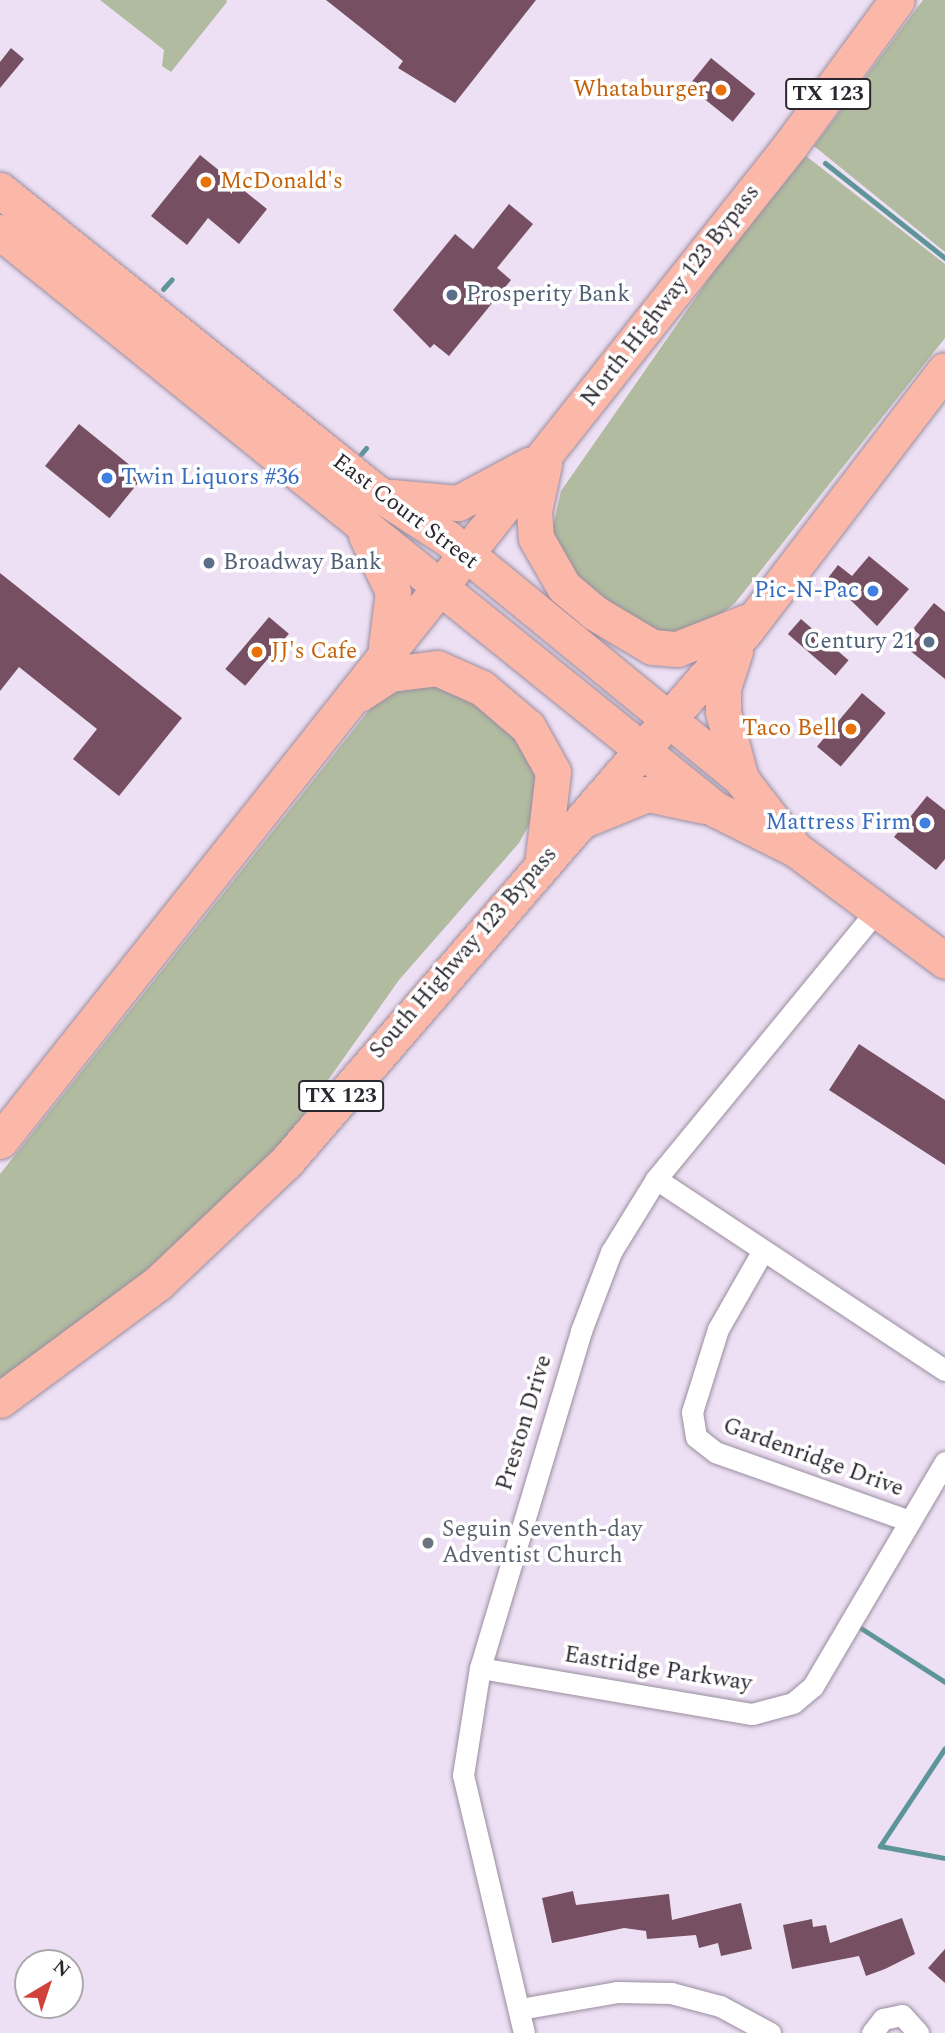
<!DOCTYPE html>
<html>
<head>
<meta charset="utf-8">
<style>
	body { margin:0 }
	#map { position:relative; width:945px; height:2033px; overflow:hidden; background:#eee0f4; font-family:Spectral,serif }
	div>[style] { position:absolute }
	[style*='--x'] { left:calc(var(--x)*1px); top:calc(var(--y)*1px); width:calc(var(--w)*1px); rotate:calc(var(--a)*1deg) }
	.green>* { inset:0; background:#b1bba0 }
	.stream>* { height:5px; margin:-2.5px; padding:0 2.5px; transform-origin:2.5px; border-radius:2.5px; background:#5d9598 }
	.building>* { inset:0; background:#764f62; transform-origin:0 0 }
	.roads { filter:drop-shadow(0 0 2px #998d9f) drop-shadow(0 0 2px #998d9f) }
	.minor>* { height:21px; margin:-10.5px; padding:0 10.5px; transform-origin:10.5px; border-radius:10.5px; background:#fff }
	.primary>* { height:35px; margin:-17.5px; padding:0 17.5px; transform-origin:17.5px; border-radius:17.5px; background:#fbb8a9 }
	.dots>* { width:19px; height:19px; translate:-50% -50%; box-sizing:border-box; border:4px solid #fff; border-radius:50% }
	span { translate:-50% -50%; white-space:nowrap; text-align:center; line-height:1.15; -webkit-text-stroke:7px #fff; paint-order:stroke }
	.shield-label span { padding:2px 5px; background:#fff; border:2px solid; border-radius:5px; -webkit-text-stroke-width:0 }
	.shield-label { font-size:21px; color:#2c272f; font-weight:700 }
	.food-label { font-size:23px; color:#c56008 }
	.right { translate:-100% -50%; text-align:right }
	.left { translate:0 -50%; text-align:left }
	.service-label { font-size:23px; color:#4e5e75 }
	.street-label { font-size:23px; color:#2c272f }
	.shop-label { font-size:23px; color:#366cbe }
	.worship-label { font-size:23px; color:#5b616d }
	.north { position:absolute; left:14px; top:1949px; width:70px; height:70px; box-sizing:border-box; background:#fff; border:2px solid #aba9ac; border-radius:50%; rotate:39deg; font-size:19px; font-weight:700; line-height:28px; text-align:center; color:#2c272f }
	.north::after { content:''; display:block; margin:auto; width:24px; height:32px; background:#d1423d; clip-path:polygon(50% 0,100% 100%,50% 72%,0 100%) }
</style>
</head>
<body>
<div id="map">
	<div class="green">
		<i style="clip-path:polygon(100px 0,226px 0,227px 2px,171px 72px,162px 66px,164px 50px)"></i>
		<i style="clip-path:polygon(923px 0,945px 0,945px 252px,814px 146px)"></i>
		<i style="clip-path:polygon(806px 156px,945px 264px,945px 338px,735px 603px,702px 630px,663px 635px,587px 588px,564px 563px,552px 531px,561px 491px,717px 267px)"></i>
		<i style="clip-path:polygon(428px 685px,467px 694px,523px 743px,537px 778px,535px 814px,519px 843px,399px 980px,280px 1148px,181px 1247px,0 1380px,0 1174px,370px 709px,396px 692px)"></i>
	</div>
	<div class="stream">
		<i style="--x:825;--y:163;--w:153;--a:38.4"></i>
		<i style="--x:163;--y:289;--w:13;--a:-48"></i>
		<i style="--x:361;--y:454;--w:8;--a:-50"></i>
		<i style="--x:856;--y:1625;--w:106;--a:32.6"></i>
		<i style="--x:945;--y:1748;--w:118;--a:123.6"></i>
		<i style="--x:880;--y:1846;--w:66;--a:10.5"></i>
	</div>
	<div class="building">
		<i style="clip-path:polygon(326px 0,536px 0,455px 103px,398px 68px,403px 61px)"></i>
		<i style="clip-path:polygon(11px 48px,24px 59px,0 88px,0 62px)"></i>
		<i style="left:711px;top:58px;width:57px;height:36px;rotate:39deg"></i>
		<i style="clip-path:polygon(200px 155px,267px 209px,239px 244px,208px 218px,187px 245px,151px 216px)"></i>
		<i style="clip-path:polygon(509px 204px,533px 224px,497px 268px,511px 280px,449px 356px,434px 344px,430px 348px,393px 310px,455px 234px,473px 249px)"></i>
		<i style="left:79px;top:424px;width:83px;height:54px;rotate:39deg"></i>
		<i style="clip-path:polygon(869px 556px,909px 589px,877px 626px,828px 578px,838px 565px,852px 576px)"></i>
		<i style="clip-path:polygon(0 573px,182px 718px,119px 796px,73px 759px,97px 729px,19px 667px,0 691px)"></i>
		<i style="clip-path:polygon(934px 603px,945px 612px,945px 679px,908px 649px,920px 635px,913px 629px)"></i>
		<i style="left:269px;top:617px;width:26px;height:68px;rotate:40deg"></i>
		<i style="left:801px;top:619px;width:63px;height:20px;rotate:41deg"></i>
		<i style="left:862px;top:693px;width:31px;height:70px;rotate:40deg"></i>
		<i style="clip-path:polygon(927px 796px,945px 810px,945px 859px,936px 870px,894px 837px)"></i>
		<i style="clip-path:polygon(859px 1044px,945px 1100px,945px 1165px,829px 1090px)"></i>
		<i style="clip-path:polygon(573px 1891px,576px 1905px,669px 1894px,672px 1920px,741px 1903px,752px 1949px,721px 1956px,718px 1943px,699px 1948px,696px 1935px,647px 1939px,646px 1931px,624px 1928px,552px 1943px,542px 1898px)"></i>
		<i style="clip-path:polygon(902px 1918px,915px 1954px,885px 1969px,866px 1976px,859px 1956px,792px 1969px,783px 1925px,812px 1919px,813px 1927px,826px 1925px,830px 1943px)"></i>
		<i style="clip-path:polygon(945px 1949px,945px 1983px,928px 1968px)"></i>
	</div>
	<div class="roads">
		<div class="minor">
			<i style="--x:656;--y:1179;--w:346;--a:33.5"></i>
			<i style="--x:762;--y:1252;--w:89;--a:119.7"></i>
			<i style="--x:718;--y:1329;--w:87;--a:107.4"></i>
			<i style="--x:692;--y:1412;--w:25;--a:81"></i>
			<i style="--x:696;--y:1437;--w:24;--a:38"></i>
			<i style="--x:715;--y:1452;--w:204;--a:19.5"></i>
			<i style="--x:480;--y:1668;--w:276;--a:9.6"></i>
			<i style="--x:752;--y:1714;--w:42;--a:-15"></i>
			<i style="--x:793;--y:1703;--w:26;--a:-40"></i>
			<i style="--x:813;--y:1686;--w:260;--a:-59.5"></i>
			<i style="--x:520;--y:2009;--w:98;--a:-9.9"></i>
			<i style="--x:617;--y:1992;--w:54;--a:1.1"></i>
			<i style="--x:671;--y:1993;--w:51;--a:14.9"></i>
			<i style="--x:720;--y:2006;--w:57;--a:28.4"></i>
			<i style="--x:524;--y:2033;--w:265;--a:-103.3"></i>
			<i style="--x:463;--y:1775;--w:108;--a:-81"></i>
			<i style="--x:480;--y:1668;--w:352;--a:-73.3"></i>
			<i style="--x:581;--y:1331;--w:85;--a:-69.2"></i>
			<i style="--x:611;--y:1252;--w:86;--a:-58.3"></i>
			<i style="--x:656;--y:1179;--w:347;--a:-50.6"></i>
			<i style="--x:872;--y:2033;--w:18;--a:-52"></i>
			<i style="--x:883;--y:2019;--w:19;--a:-12"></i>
			<i style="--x:902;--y:2015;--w:24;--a:48"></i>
		</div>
		<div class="primary">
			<i style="--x:0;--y:190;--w:487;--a:38.8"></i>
			<i style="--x:380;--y:495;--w:80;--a:32.7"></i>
			<i style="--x:447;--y:538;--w:380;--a:39.3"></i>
			<i style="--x:741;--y:779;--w:88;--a:52.4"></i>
			<i style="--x:0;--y:232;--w:919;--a:38.9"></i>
			<i style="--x:715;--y:809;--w:89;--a:26.6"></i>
			<i style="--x:795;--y:849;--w:187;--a:36.7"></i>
			<i style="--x:544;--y:464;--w:48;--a:102"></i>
			<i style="--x:534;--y:511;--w:27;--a:86"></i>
			<i style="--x:536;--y:538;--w:56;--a:60.3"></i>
			<i style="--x:564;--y:587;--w:40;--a:40"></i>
			<i style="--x:595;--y:613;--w:66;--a:30.8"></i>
			<i style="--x:652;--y:647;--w:25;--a:5"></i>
			<i style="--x:677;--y:649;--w:74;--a:-21.4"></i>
			<i style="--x:392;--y:497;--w:66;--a:5.2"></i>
			<i style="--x:458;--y:503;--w:81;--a:-28.2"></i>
			<i style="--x:366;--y:535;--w:63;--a:64.7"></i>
			<i style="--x:393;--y:592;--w:55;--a:97.3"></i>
			<i style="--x:735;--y:651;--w:38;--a:108"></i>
			<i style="--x:723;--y:687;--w:25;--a:90"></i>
			<i style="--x:723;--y:712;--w:69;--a:75"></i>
			<i style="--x:359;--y:694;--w:37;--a:-33"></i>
			<i style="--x:390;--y:674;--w:47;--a:-7.3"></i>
			<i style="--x:437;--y:668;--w:49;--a:24"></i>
			<i style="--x:482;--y:688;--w:60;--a:40.3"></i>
			<i style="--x:528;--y:727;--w:51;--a:60.9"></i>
			<i style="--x:553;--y:772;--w:86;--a:96.7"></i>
			<i style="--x:581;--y:821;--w:71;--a:-22.2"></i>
			<i style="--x:647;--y:794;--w:58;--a:11.9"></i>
			<i style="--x:0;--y:1141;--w:1274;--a:-51.56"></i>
			<i style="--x:792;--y:143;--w:177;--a:-53.7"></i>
			<i style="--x:0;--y:1400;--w:197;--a:-36.5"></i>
			<i style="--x:158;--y:1283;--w:176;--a:-43.4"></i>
			<i style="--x:286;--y:1162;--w:703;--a:-49.15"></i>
			<i style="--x:746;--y:630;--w:327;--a:-52.6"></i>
		</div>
	</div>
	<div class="dots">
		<i style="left:721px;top:90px;background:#e8710a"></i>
		<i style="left:206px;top:182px;background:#e8710a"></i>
		<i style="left:452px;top:295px;background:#5c6f8a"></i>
		<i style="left:107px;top:478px;background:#3f7fe0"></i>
		<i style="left:209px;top:563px;background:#5c6f8a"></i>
		<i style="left:873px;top:591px;background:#3f7fe0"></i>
		<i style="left:929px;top:642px;background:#5c6f8a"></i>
		<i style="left:257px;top:652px;background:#e8710a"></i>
		<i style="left:851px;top:729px;background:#e8710a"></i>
		<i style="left:925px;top:823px;background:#3f7fe0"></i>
		<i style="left:428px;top:1543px;background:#6b7280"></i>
	</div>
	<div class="shield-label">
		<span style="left:828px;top:94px">TX 123</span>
		<span style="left:341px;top:1096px">TX 123</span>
	</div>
	<div class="food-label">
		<span class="right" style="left:707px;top:90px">Whataburger</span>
		<span class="left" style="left:220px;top:182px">McDonald's</span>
		<span class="left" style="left:271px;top:652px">JJ's Cafe</span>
		<span class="right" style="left:837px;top:729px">Taco Bell</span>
	</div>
	<div class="service-label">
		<span class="left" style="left:466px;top:295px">Prosperity Bank</span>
		<span class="left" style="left:223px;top:563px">Broadway Bank</span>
		<span class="right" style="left:915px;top:642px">Century 21</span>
	</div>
	<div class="street-label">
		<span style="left:671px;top:296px;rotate:-52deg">North Highway 123 Bypass</span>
		<span style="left:405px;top:512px;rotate:37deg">East Court Street</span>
		<span style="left:464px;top:953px;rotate:-49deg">South Highway 123 Bypass</span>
		<span style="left:525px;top:1423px;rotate:-73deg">Preston Drive</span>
		<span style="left:813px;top:1458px;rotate:20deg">Gardenridge Drive</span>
		<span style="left:658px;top:1670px;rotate:9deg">Eastridge Parkway</span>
	</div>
	<div class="shop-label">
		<span class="left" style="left:121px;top:478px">Twin Liquors #36</span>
		<span class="right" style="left:859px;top:591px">Pic-N-Pac</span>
		<span class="right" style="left:911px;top:823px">Mattress Firm</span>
	</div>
	<div class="worship-label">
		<span class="left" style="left:442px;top:1543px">Seguin Seventh-day<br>Adventist Church</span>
	</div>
	<div class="north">N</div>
</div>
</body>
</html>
